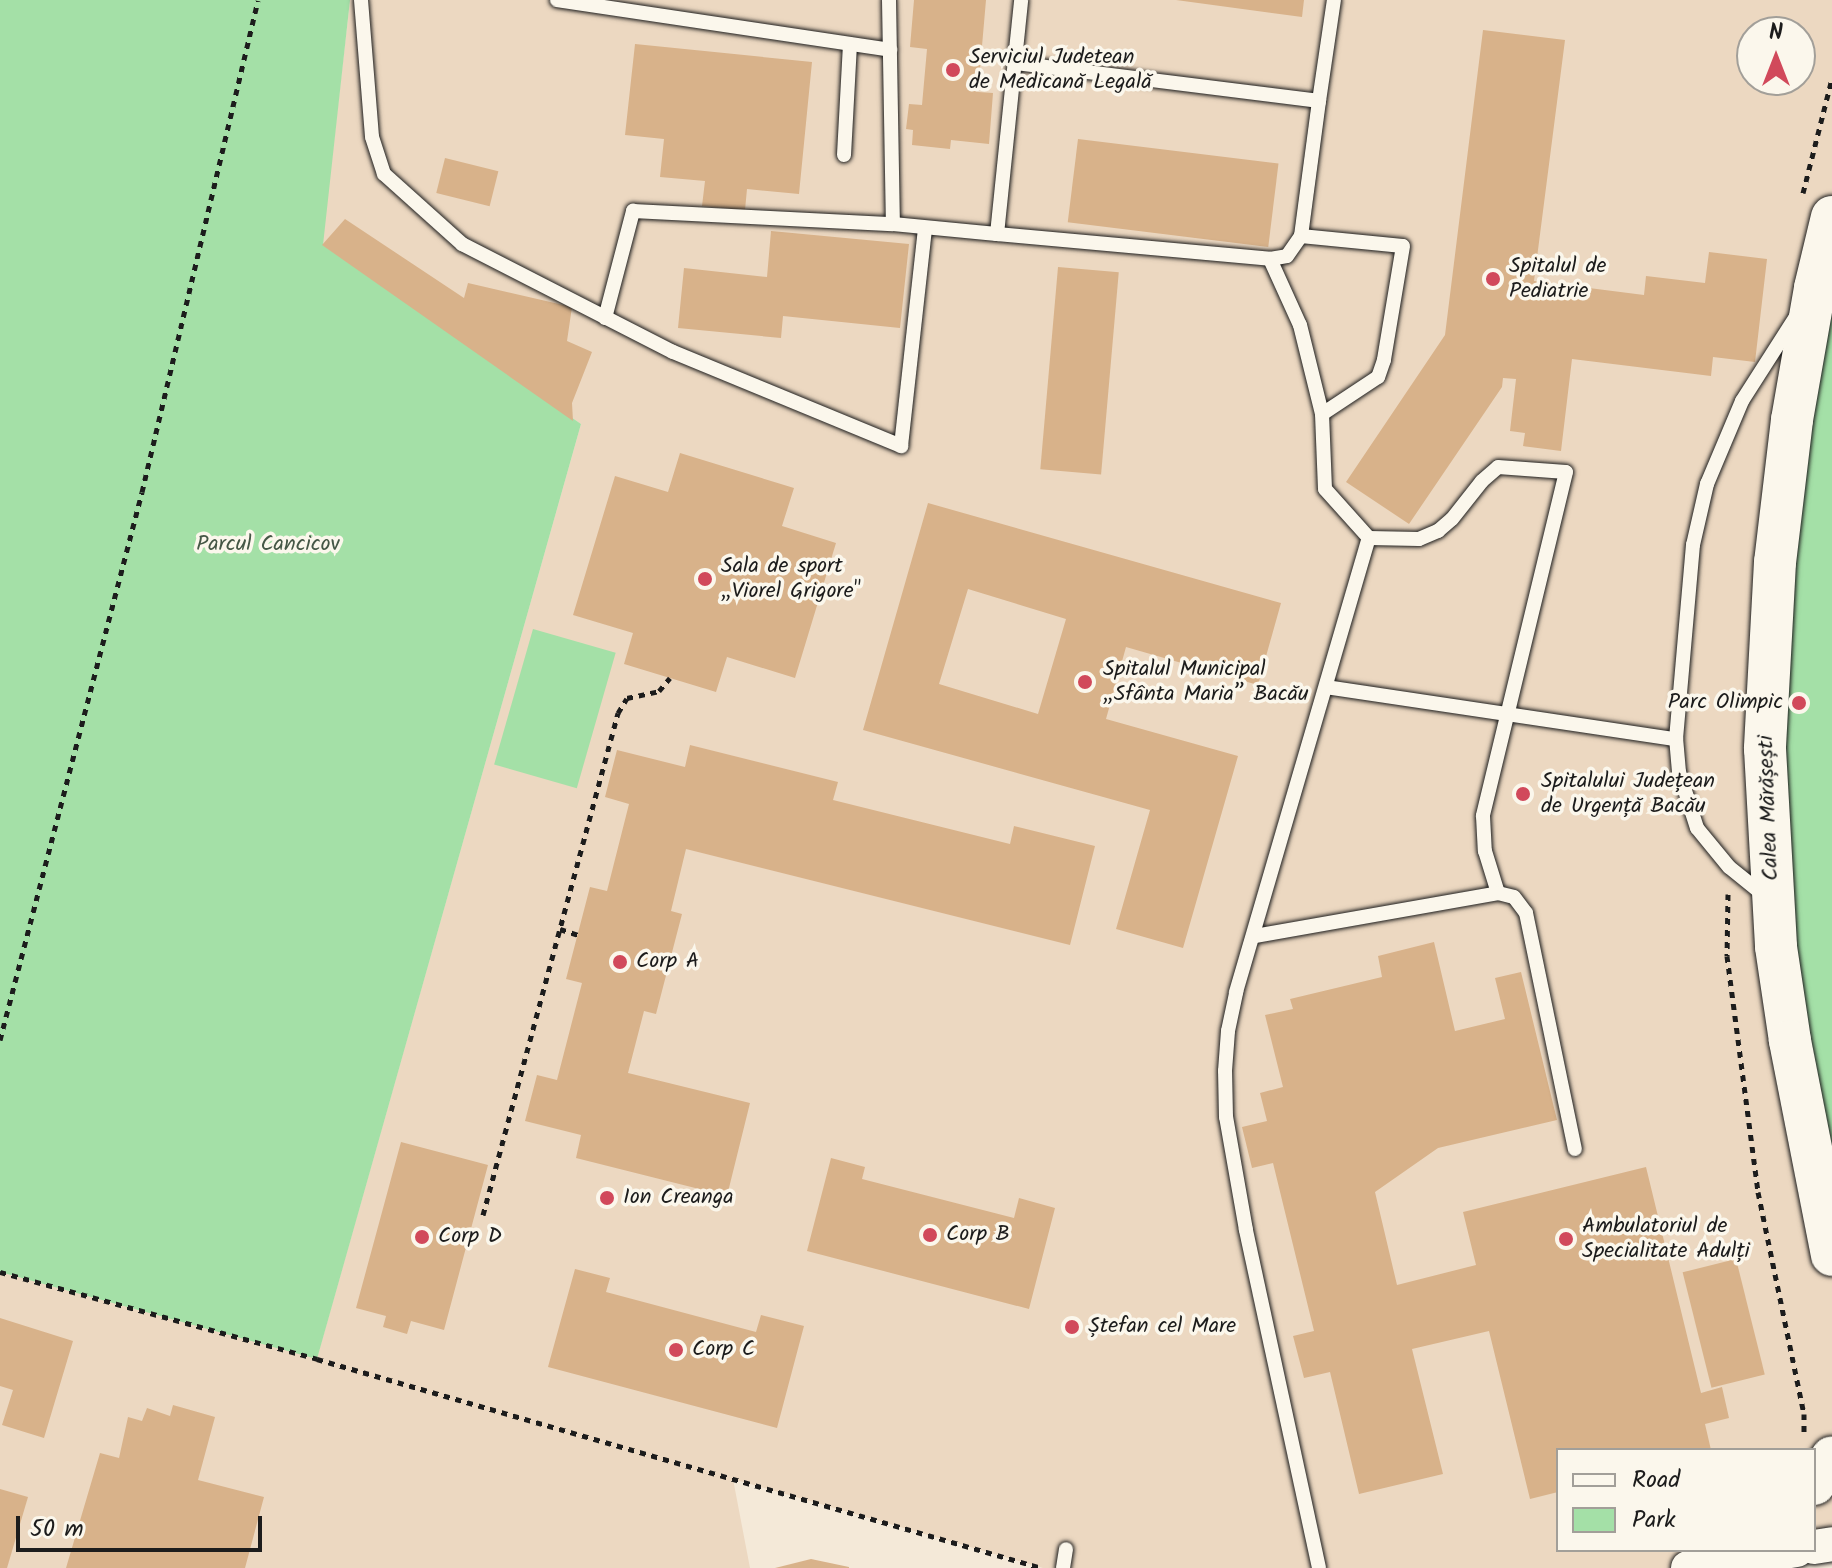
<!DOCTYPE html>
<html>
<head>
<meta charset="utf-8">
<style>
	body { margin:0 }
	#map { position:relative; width:1832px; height:1568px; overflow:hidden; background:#f4e9d8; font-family:Kalam,sans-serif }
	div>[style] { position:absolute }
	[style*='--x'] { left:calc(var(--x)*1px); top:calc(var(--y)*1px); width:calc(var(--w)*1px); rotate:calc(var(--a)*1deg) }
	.built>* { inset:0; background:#ecd8c1 }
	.green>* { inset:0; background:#a4e0a7; transform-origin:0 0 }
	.building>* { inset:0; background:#d8b28a; transform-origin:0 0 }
	.path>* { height:5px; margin-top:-2.5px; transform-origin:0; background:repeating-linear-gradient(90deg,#1c1c1c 0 6px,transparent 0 12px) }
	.roads { filter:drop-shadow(0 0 2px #1c1c1c) drop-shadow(0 0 2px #1c1c1c) }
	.service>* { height:14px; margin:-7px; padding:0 7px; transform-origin:7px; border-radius:7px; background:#fbf7ec }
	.tertiary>* { height:34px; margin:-17px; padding:0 17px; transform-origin:17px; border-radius:17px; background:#fbf7ec }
	.primary>* { height:42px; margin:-21px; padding:0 21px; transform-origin:21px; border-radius:21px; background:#fbf7ec }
	.dots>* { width:22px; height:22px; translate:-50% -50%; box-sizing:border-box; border:4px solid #fbf7ec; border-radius:50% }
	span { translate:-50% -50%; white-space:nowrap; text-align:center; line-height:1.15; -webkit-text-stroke:7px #fbf7ec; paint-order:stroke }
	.poi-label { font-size:22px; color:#1c1c1c }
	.left { translate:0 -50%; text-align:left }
	.right { translate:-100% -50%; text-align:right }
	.park-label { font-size:22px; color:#455746 }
	.street-label { font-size:22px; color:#1c1c1c }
	.legend { position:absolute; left:1556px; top:1448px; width:260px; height:104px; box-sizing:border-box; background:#fbf7ec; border:2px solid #a29f99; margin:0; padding:10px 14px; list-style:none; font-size:24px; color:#1c1c1c }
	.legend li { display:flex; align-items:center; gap:16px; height:40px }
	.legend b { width:40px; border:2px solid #a29f99 }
	.north { position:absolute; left:1736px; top:16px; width:80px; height:80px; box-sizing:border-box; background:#fbf7ec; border:2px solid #a29f99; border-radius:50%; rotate:0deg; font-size:22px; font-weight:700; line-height:32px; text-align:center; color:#1c1c1c }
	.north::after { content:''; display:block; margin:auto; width:28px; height:36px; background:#d1495b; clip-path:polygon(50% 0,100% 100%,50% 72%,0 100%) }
	.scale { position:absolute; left:16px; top:1516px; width:246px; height:36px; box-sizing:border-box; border:4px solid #1c1c1c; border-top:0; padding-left:10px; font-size:24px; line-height:28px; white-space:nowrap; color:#1c1c1c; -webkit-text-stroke:6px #fbf7ec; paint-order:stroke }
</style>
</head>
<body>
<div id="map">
	<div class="built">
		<i style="clip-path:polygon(evenodd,350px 0,1832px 0,1832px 1544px,1814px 1547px,1814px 1450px,1558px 1450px,1558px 1550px,1797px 1550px,1687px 1568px,1043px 1568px,733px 1479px,750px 1568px,0 1568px,0 1272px,317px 1358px,581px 424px,322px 245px,350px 0,1752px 32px,1800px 32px,1800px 80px,1752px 80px,1752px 32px)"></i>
	</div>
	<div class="green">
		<i style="clip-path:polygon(0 0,350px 0,323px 245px,581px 424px,317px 1359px,0 1272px)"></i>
		<i style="clip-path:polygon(1832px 217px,1832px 1246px,1765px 749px)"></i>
		<i style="left:533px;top:629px;width:86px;height:141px;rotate:16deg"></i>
	</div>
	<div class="building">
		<i style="clip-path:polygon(914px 0,986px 0,978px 92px,993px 93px,989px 144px,951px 140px,950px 149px,912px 145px,913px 130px,906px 129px,909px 104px,922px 105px,927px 49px,910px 47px)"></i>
		<i style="clip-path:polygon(1176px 0,1304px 0,1302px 17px)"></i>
		<i style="clip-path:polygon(1483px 30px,1565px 40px,1534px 281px,1644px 295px,1646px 276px,1705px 283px,1709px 252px,1767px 259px,1755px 362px,1713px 357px,1711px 376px,1572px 359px,1561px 451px,1523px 446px,1525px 433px,1510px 431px,1516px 379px,1503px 378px,1502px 387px,1409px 524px,1346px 482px,1445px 335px)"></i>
		<i style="clip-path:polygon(635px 44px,812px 62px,799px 194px,747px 189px,745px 210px,702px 206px,705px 181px,660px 177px,664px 139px,625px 135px)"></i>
		<i style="left:1078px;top:139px;width:202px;height:84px;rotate:7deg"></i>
		<i style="left:445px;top:158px;width:55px;height:36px;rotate:14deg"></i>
		<i style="clip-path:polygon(345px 219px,464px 298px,468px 283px,572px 307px,567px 341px,592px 352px,572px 403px,573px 421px,322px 245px)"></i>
		<i style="clip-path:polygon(771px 231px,909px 244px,900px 328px,783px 316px,781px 338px,678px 328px,684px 268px,767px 277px)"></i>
		<i style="left:1058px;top:267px;width:61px;height:203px;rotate:5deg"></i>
		<i style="clip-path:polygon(680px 453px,794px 488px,782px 526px,836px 543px,795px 678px,727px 657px,716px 692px,624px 664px,633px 633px,573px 615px,615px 476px,668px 492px)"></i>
		<i style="clip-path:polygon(evenodd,928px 503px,1281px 603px,1258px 685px,1126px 647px,1106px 719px,1238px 756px,1183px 948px,1116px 929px,1150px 810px,863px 730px,928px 503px,968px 589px,1066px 619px,1038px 714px,939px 684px,968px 589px)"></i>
		<i style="clip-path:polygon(690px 745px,838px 782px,833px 800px,1010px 844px,1014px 826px,1095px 846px,1070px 945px,686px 849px,671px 911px,682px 914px,656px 1014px,644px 1011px,628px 1073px,750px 1103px,727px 1196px,576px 1158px,581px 1135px,525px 1121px,537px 1075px,557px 1080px,582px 983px,566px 979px,590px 887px,607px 891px,629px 804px,605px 797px,617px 750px,685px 767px)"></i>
		<i style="clip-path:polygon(1434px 942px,1455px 1031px,1505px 1019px,1495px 978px,1521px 972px,1557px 1120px,1438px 1148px,1375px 1192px,1397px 1285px,1476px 1265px,1463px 1212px,1646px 1167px,1701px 1393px,1722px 1387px,1729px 1418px,1705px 1424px,1711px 1450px,1558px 1450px,1558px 1492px,1530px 1499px,1489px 1331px,1412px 1349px,1443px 1474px,1359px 1494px,1330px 1372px,1304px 1378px,1293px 1336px,1314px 1331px,1273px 1163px,1252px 1168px,1242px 1127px,1267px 1121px,1260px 1093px,1283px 1087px,1265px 1015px,1293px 1009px,1290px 999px,1382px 977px,1378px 956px)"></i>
		<i style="clip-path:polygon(401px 1142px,488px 1165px,444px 1330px,411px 1321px,407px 1334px,383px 1327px,386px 1316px,356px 1308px)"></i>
		<i style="clip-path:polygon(831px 1158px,865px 1167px,862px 1179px,1014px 1218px,1019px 1198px,1055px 1208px,1029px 1309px,807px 1251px)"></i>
		<i style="left:1736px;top:1259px;width:119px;height:55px;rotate:76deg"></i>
		<i style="clip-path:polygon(575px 1269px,610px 1278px,606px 1292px,756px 1332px,761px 1315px,804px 1326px,777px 1428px,548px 1367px)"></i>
		<i style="clip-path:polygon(0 1318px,73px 1341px,44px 1438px,2px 1425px,13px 1390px,0 1386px)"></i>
		<i style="clip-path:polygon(173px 1405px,215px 1417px,198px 1480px,264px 1497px,245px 1568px,66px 1568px,100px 1453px,119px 1458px,128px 1417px,142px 1421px,147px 1408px,170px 1416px)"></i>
		<i style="clip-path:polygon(0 1489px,28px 1497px,7px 1568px,0 1568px)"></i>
		<i style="clip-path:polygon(811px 1559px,849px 1567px,849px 1568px,775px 1568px)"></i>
	</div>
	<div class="path">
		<i style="--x:1803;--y:193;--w:119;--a:-75.8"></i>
		<i style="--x:1728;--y:894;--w:62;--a:90.9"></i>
		<i style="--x:1727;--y:956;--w:238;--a:82.5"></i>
		<i style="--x:1758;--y:1192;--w:227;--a:78.3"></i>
		<i style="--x:1804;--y:1414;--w:19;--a:90"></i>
		<i style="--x:560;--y:929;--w:19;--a:18"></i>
		<i style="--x:0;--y:1040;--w:566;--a:-75.47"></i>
		<i style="--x:142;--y:492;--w:505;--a:-76.73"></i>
		<i style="--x:483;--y:1215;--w:520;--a:-74.95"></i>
		<i style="--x:618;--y:713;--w:17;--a:-59"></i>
		<i style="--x:627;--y:698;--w:33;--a:-12"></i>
		<i style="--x:659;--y:691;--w:17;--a:-50"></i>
		<i style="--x:0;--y:1272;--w:329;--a:15.3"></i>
		<i style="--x:317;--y:1359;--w:755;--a:16.08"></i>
	</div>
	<div class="roads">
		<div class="service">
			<i style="--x:361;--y:0;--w:137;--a:85.4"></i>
			<i style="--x:372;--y:137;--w:39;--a:72"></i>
			<i style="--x:384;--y:174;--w:105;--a:41.9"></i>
			<i style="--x:462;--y:244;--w:237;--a:27.1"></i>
			<i style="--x:673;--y:352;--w:247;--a:22.4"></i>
			<i style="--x:901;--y:446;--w:219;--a:-83.7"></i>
			<i style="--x:557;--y:0;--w:337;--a:8.5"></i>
			<i style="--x:889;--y:0;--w:224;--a:89"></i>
			<i style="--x:893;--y:224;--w:104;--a:5.5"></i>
			<i style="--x:997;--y:234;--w:235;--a:-84.1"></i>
			<i style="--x:1015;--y:63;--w:306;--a:7.1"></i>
			<i style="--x:1319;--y:101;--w:102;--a:-81.6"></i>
			<i style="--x:844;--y:155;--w:111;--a:-86.9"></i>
			<i style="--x:997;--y:234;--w:274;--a:5.2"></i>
			<i style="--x:1270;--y:259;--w:17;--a:-10"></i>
			<i style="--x:1287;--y:256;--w:24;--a:-55"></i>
			<i style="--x:1301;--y:236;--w:136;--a:-82.4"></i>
			<i style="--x:1301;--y:236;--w:102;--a:5.6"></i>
			<i style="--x:1403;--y:246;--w:116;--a:99.5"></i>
			<i style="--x:1384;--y:360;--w:18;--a:109"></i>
			<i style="--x:1378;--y:377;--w:67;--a:146.5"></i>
			<i style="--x:1270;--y:259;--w:72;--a:65.6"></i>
			<i style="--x:1300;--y:325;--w:92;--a:76.1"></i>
			<i style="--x:1322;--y:414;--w:75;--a:87.7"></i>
			<i style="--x:1325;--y:489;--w:66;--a:48.1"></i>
			<i style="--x:1369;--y:538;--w:50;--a:1.1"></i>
			<i style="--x:1419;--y:539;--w:21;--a:-23"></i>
			<i style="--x:1438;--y:531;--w:18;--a:-41"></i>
			<i style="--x:1452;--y:519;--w:48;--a:-51.7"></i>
			<i style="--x:1482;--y:481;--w:21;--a:-41"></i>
			<i style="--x:1498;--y:467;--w:68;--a:4.2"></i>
			<i style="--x:1566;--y:472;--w:354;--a:103.6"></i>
			<i style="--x:1483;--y:816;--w:35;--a:87"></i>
			<i style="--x:1485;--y:851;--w:44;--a:72.8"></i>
			<i style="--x:605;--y:318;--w:111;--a:-75.3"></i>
			<i style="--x:633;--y:211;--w:260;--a:2.9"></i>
			<i style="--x:1326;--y:687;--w:354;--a:8.5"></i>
			<i style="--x:1765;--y:896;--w:46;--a:-141.1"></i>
			<i style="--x:1729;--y:867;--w:50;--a:-129.4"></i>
			<i style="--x:1697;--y:828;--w:59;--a:-107.8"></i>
			<i style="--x:1679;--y:772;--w:33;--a:-95"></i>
			<i style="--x:1676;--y:739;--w:195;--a:-85"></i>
			<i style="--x:1693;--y:545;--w:63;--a:-77.1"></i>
			<i style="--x:1707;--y:484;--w:90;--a:-67.1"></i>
			<i style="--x:1742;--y:401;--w:102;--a:-57.4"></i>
			<i style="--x:1255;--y:936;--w:247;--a:-10"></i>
			<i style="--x:1498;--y:893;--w:16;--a:14"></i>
			<i style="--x:1514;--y:897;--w:20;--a:53"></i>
			<i style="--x:1526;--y:913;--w:241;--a:78.3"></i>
			<i style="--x:1063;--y:1568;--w:19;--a:-81"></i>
			<i style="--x:1319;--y:1568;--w:346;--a:-102.2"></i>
			<i style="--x:1246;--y:1230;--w:115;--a:-100"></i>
			<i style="--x:1226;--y:1117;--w:46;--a:-91.2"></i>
			<i style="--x:1225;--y:1071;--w:40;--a:-85.7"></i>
			<i style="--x:1228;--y:1031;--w:40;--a:-78"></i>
			<i style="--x:1236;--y:992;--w:473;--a:-73.7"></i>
		</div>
		<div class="tertiary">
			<i style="--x:1814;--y:1547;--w:18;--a:-9"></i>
			<i style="--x:1688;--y:1568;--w:110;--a:-9.4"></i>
		</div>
		<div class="primary">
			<i style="--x:1832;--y:217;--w:73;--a:103.5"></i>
			<i style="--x:1815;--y:288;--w:134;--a:99.9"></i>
			<i style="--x:1792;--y:420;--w:143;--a:96.8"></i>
			<i style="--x:1775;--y:562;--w:187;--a:93.1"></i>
			<i style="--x:1765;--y:749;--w:198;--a:86.8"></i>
			<i style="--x:1776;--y:947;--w:95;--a:81.5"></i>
			<i style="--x:1790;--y:1041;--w:218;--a:78.9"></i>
			<i style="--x:1814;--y:1484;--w:32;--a:-56"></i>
			<i style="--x:1710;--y:1564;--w:29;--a:-29"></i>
		</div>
	</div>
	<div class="dots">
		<i style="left:953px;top:70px;background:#d1495b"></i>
		<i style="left:1493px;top:279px;background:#d1495b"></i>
		<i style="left:705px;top:579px;background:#d1495b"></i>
		<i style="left:1085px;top:682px;background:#d1495b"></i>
		<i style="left:1799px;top:703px;background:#d1495b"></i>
		<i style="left:1523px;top:794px;background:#d1495b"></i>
		<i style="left:620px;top:962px;background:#d1495b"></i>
		<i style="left:607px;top:1198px;background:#d1495b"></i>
		<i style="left:930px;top:1235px;background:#d1495b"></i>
		<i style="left:422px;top:1237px;background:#d1495b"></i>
		<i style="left:1566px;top:1239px;background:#d1495b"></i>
		<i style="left:1072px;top:1327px;background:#d1495b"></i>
		<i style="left:676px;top:1350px;background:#d1495b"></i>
	</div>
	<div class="poi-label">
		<span class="left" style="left:969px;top:70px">Serviciul Judetean<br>de Medicană Legală</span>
		<span class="left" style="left:1509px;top:279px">Spitalul de<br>Pediatrie</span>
		<span class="left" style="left:721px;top:579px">Sala de sport<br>„Viorel Grigore"</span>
		<span class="left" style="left:1103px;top:682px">Spitalul Municipal<br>„Sfânta Maria” Bacău</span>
		<span class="right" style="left:1783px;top:703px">Parc Olimpic</span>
		<span class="left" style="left:1541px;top:794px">Spitalului Județean<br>de Urgență Bacău</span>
		<span class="left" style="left:636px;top:962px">Corp A</span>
		<span class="left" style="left:623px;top:1198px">Ion Creanga</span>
		<span class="left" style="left:1582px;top:1239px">Ambulatoriul de<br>Specialitate Adulți</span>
		<span class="left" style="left:946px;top:1235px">Corp B</span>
		<span class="left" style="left:438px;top:1237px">Corp D</span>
		<span class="left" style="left:1088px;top:1327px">Ștefan cel Mare</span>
		<span class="left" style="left:692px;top:1350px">Corp C</span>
	</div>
	<div class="park-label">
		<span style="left:268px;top:545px">Parcul Cancicov</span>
	</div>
	<div class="street-label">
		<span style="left:1769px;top:808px;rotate:-92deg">Calea Mărășești</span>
	</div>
	<ul class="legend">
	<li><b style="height:10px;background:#fbf7ec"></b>Road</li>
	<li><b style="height:22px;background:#a4e0a7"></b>Park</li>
	</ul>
	<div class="north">N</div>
	<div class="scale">50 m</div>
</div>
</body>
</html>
